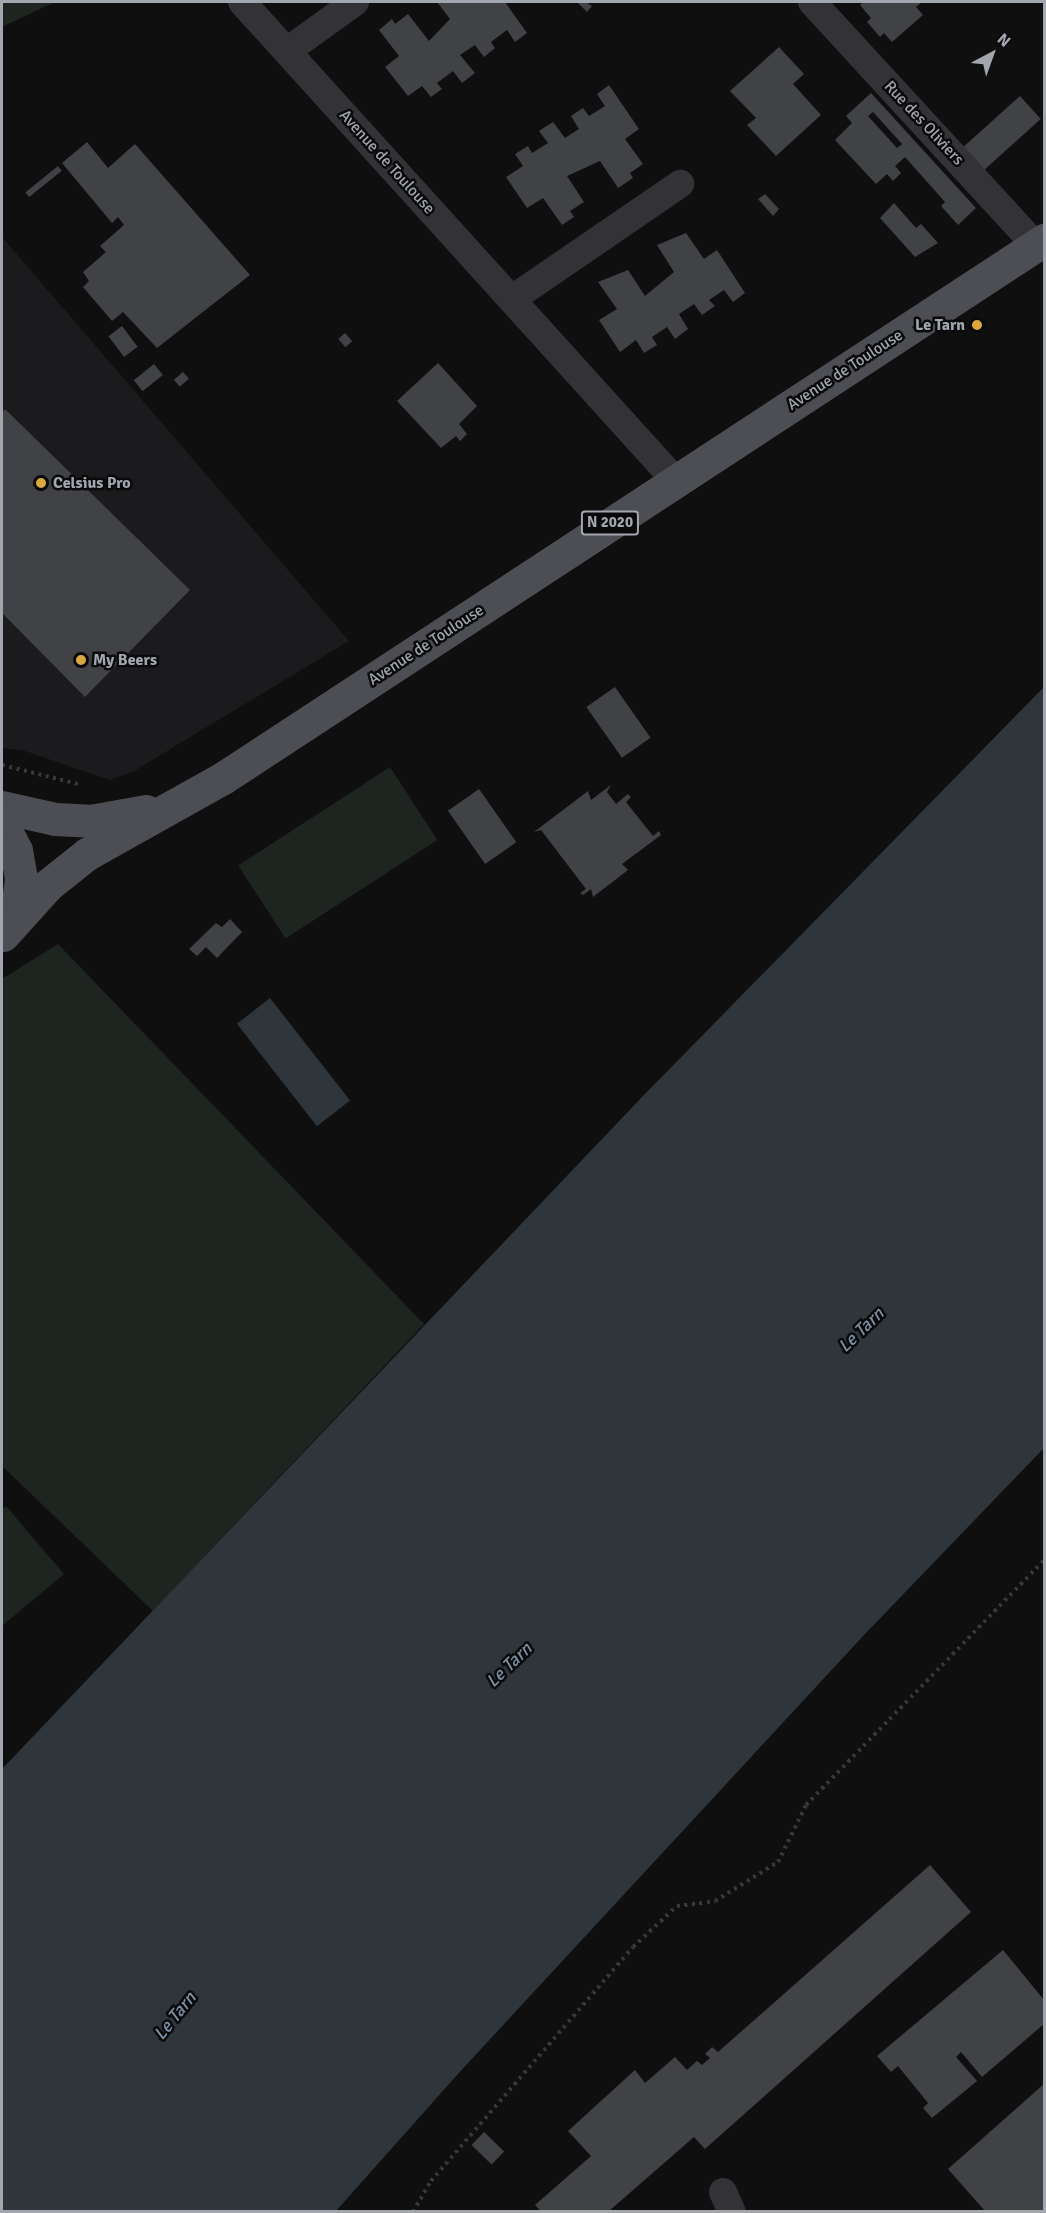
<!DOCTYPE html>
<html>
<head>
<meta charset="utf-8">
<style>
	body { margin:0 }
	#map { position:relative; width:1046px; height:2213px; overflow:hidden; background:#0f0f10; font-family:Signika,sans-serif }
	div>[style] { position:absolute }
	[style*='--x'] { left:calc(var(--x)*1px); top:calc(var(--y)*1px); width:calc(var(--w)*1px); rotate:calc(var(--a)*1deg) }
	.built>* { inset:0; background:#1b1b1d }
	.green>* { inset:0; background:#1e241f; transform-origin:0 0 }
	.water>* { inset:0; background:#2e353b; transform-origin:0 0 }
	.building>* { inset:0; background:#414245; transform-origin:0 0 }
	.path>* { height:4px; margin-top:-2px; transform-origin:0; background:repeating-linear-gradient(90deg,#37383c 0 3px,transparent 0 7.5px) }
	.street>* { height:28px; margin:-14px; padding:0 14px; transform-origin:14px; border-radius:14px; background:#333337 }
	.primary>* { height:33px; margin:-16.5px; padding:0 16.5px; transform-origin:16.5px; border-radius:16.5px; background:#4d4e53 }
	.dots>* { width:16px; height:16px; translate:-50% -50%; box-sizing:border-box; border:3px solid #0a0a0b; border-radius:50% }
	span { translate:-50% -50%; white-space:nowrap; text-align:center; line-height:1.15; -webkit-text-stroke:5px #0a0a0b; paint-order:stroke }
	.shield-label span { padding:2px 4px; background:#0a0a0b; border:2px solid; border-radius:4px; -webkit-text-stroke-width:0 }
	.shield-label { font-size:15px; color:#a2a6af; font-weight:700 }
	.street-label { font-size:16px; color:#a2a6af }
	.poi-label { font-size:16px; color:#a2a6af; font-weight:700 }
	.right { translate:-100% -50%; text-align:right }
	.left { translate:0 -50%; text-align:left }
	.water-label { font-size:18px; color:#7c92a7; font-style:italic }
	.frame { position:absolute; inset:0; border:3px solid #a2a6af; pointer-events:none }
	.north { position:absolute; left:962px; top:24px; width:60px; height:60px; -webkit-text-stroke:4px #0a0a0b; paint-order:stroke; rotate:41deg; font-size:16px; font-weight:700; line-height:24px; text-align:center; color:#a2a6af }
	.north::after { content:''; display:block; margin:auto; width:21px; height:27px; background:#a2a6af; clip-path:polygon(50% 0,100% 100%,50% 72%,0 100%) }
</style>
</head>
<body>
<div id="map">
	<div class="built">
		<i style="clip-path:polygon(2px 237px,349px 641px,134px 771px,110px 780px,25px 751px,2px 748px)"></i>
	</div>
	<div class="green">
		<i style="clip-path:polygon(2px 2px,55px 2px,2px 27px)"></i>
		<i style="left:390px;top:767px;width:87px;height:181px;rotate:57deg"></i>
		<i style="clip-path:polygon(58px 944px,424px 1324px,153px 1611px,2px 1466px,2px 979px)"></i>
		<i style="clip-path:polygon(6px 1506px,64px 1574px,2px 1626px,2px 1510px)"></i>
	</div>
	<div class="water">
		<i style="clip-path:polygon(1044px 687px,1044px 1448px,864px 1635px,457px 2075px,336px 2211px,2px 2211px,2px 1769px,643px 1096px)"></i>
		<i style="left:270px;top:998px;width:130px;height:42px;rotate:52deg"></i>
	</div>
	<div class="building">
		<i style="clip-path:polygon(437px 2px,505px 2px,527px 33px,515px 42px,507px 30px,491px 42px,495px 48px,484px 57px,475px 45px,460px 55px,475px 73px,462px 83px,453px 71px,437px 83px,442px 89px,431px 97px,422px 86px,408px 96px,385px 67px,399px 56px,379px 30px,392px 19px,395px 24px,408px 14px,429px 41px,450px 19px)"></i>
		<i style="clip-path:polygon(577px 2px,586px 2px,592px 6px,587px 12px)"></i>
		<i style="clip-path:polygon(863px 2px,922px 2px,916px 7px,923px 15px,892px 42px,884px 33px,880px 37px,867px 22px,871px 18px,860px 5px)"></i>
		<i style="clip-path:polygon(779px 47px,804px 74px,793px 84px,821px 115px,776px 156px,747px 125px,756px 118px,730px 91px)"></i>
		<i style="clip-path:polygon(609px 85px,639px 129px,625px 139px,643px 164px,630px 173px,633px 178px,618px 188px,600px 161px,567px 176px,584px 202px,570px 211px,574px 217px,562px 225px,543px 198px,527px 208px,506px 177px,523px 166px,515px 154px,528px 146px,532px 153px,548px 143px,539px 131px,553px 122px,565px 138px,579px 129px,571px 116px,583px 108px,589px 116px,605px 106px,597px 94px)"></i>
		<i style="clip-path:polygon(evenodd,871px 93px,976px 208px,958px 225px,941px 206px,945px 202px,905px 157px,895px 166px,901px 173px,893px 181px,887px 174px,876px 184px,835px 140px,852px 123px,846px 116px,871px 93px,873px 112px,902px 144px,897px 148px,868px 116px,873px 112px)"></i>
		<i style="left:1020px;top:96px;width:31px;height:83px;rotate:48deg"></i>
		<i style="clip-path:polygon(87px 142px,108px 168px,135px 144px,250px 275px,157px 348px,123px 312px,112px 321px,83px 287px,89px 281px,83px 272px,106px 252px,100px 246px,124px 225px,118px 217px,112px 223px,62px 163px)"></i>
		<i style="left:58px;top:166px;width:6px;height:42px;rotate:51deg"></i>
		<i style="clip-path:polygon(765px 194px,779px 209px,773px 216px,758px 199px)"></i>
		<i style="clip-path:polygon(894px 203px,916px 228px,921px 224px,938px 243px,915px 257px,880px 218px)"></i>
		<i style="clip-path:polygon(686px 233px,704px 259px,717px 250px,745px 293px,733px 302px,724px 290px,709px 300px,715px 306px,702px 315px,694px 304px,679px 314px,688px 329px,675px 339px,667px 327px,652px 337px,657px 345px,644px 353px,636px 340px,620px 352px,599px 320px,617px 309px,598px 282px,628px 270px,645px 296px,674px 272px,657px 245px)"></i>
		<i style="left:122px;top:326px;width:26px;height:17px;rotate:53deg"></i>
		<i style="left:345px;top:333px;width:11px;height:9px;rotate:49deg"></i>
		<i style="clip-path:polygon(438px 363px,477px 406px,459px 424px,467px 434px,460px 441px,456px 436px,441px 448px,397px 401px)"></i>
		<i style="left:154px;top:364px;width:14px;height:26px;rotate:51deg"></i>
		<i style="left:183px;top:372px;width:9px;height:12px;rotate:49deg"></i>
		<i style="clip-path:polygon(5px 409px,190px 590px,85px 697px,2px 613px,2px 413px)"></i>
		<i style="left:615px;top:687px;width:62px;height:35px;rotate:55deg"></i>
		<i style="clip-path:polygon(611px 785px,607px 792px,616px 804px,628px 794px,631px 797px,626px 802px,653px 836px,659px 831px,661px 835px,622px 864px,628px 870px,593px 897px,591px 889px,583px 895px,580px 893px,586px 889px,541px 830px,534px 832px,588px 791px,591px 800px)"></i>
		<i style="left:479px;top:789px;width:65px;height:38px;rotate:55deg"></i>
		<i style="clip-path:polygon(230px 919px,242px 932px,217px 958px,206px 947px,197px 956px,189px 949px,216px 923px,222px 927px)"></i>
		<i style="clip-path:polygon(930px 1865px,971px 1912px,705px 2149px,694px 2137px,609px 2211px,541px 2211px,535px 2205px,591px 2156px,568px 2131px,635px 2070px,645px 2083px,675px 2057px,687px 2070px,697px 2061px,702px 2065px,710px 2058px,705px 2054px,712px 2047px,718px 2052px)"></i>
		<i style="clip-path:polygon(1003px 1950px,1044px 2000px,1044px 2024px,982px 2077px,961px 2052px,956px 2057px,977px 2081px,932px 2118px,923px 2108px,928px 2103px,898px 2066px,891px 2072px,877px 2056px)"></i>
		<i style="clip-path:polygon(1044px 2084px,1044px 2211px,985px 2211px,948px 2169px)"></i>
		<i style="left:484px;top:2132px;width:28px;height:18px;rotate:44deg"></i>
	</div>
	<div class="path">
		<i style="--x:2;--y:765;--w:82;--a:14"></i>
		<i style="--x:413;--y:2212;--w:36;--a:-60"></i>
		<i style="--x:431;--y:2181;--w:309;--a:-49.2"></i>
		<i style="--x:633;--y:1947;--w:60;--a:-43"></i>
		<i style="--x:677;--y:1906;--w:38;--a:-7"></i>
		<i style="--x:715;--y:1901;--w:74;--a:-31.8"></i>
		<i style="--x:778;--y:1862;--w:64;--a:-63.8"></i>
		<i style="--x:806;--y:1805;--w:342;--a:-45.8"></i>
	</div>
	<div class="street">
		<i style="--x:242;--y:2;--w:645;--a:47.83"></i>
		<i style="--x:812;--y:2;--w:331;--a:47.4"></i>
		<i style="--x:287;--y:51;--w:84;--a:-35.8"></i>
		<i style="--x:512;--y:299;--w:204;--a:-34.4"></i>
		<i style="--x:723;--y:2192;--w:22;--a:66"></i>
	</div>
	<div class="primary">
		<i style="--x:2;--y:807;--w:54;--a:12.8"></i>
		<i style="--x:55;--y:819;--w:35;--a:3"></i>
		<i style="--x:90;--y:821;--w:57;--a:-10.1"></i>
		<i style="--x:2;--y:823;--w:30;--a:63"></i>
		<i style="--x:16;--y:850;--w:29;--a:80"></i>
		<i style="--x:21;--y:879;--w:30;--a:98"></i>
		<i style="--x:17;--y:909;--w:17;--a:121"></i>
		<i style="--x:3;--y:935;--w:67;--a:-48"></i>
		<i style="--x:48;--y:885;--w:50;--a:-38.5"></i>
		<i style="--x:87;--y:854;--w:156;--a:-29.2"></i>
		<i style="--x:223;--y:778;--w:982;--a:-33.24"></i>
	</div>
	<div class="dots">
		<i style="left:977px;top:325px;background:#daa83d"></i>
		<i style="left:41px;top:483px;background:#daa83d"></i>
		<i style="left:81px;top:660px;background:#daa83d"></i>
	</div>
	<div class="shield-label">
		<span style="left:610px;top:523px">N 2020</span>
	</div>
	<div class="street-label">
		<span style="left:924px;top:123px;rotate:47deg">Rue des Oliviers</span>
		<span style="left:387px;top:162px;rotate:48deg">Avenue de Toulouse</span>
		<span style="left:845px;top:370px;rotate:-33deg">Avenue de Toulouse</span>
		<span style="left:426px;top:645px;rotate:-33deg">Avenue de Toulouse</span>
	</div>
	<div class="poi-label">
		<span class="right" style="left:965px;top:325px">Le Tarn</span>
		<span class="left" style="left:53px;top:483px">Celsius Pro</span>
		<span class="left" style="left:93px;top:660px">My Beers</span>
	</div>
	<div class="water-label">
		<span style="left:861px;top:1330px;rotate:-44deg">Le Tarn</span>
		<span style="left:509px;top:1665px;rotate:-44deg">Le Tarn</span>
		<span style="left:175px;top:2016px;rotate:-51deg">Le Tarn</span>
	</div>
	<div class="frame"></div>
	<div class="north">N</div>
</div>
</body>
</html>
